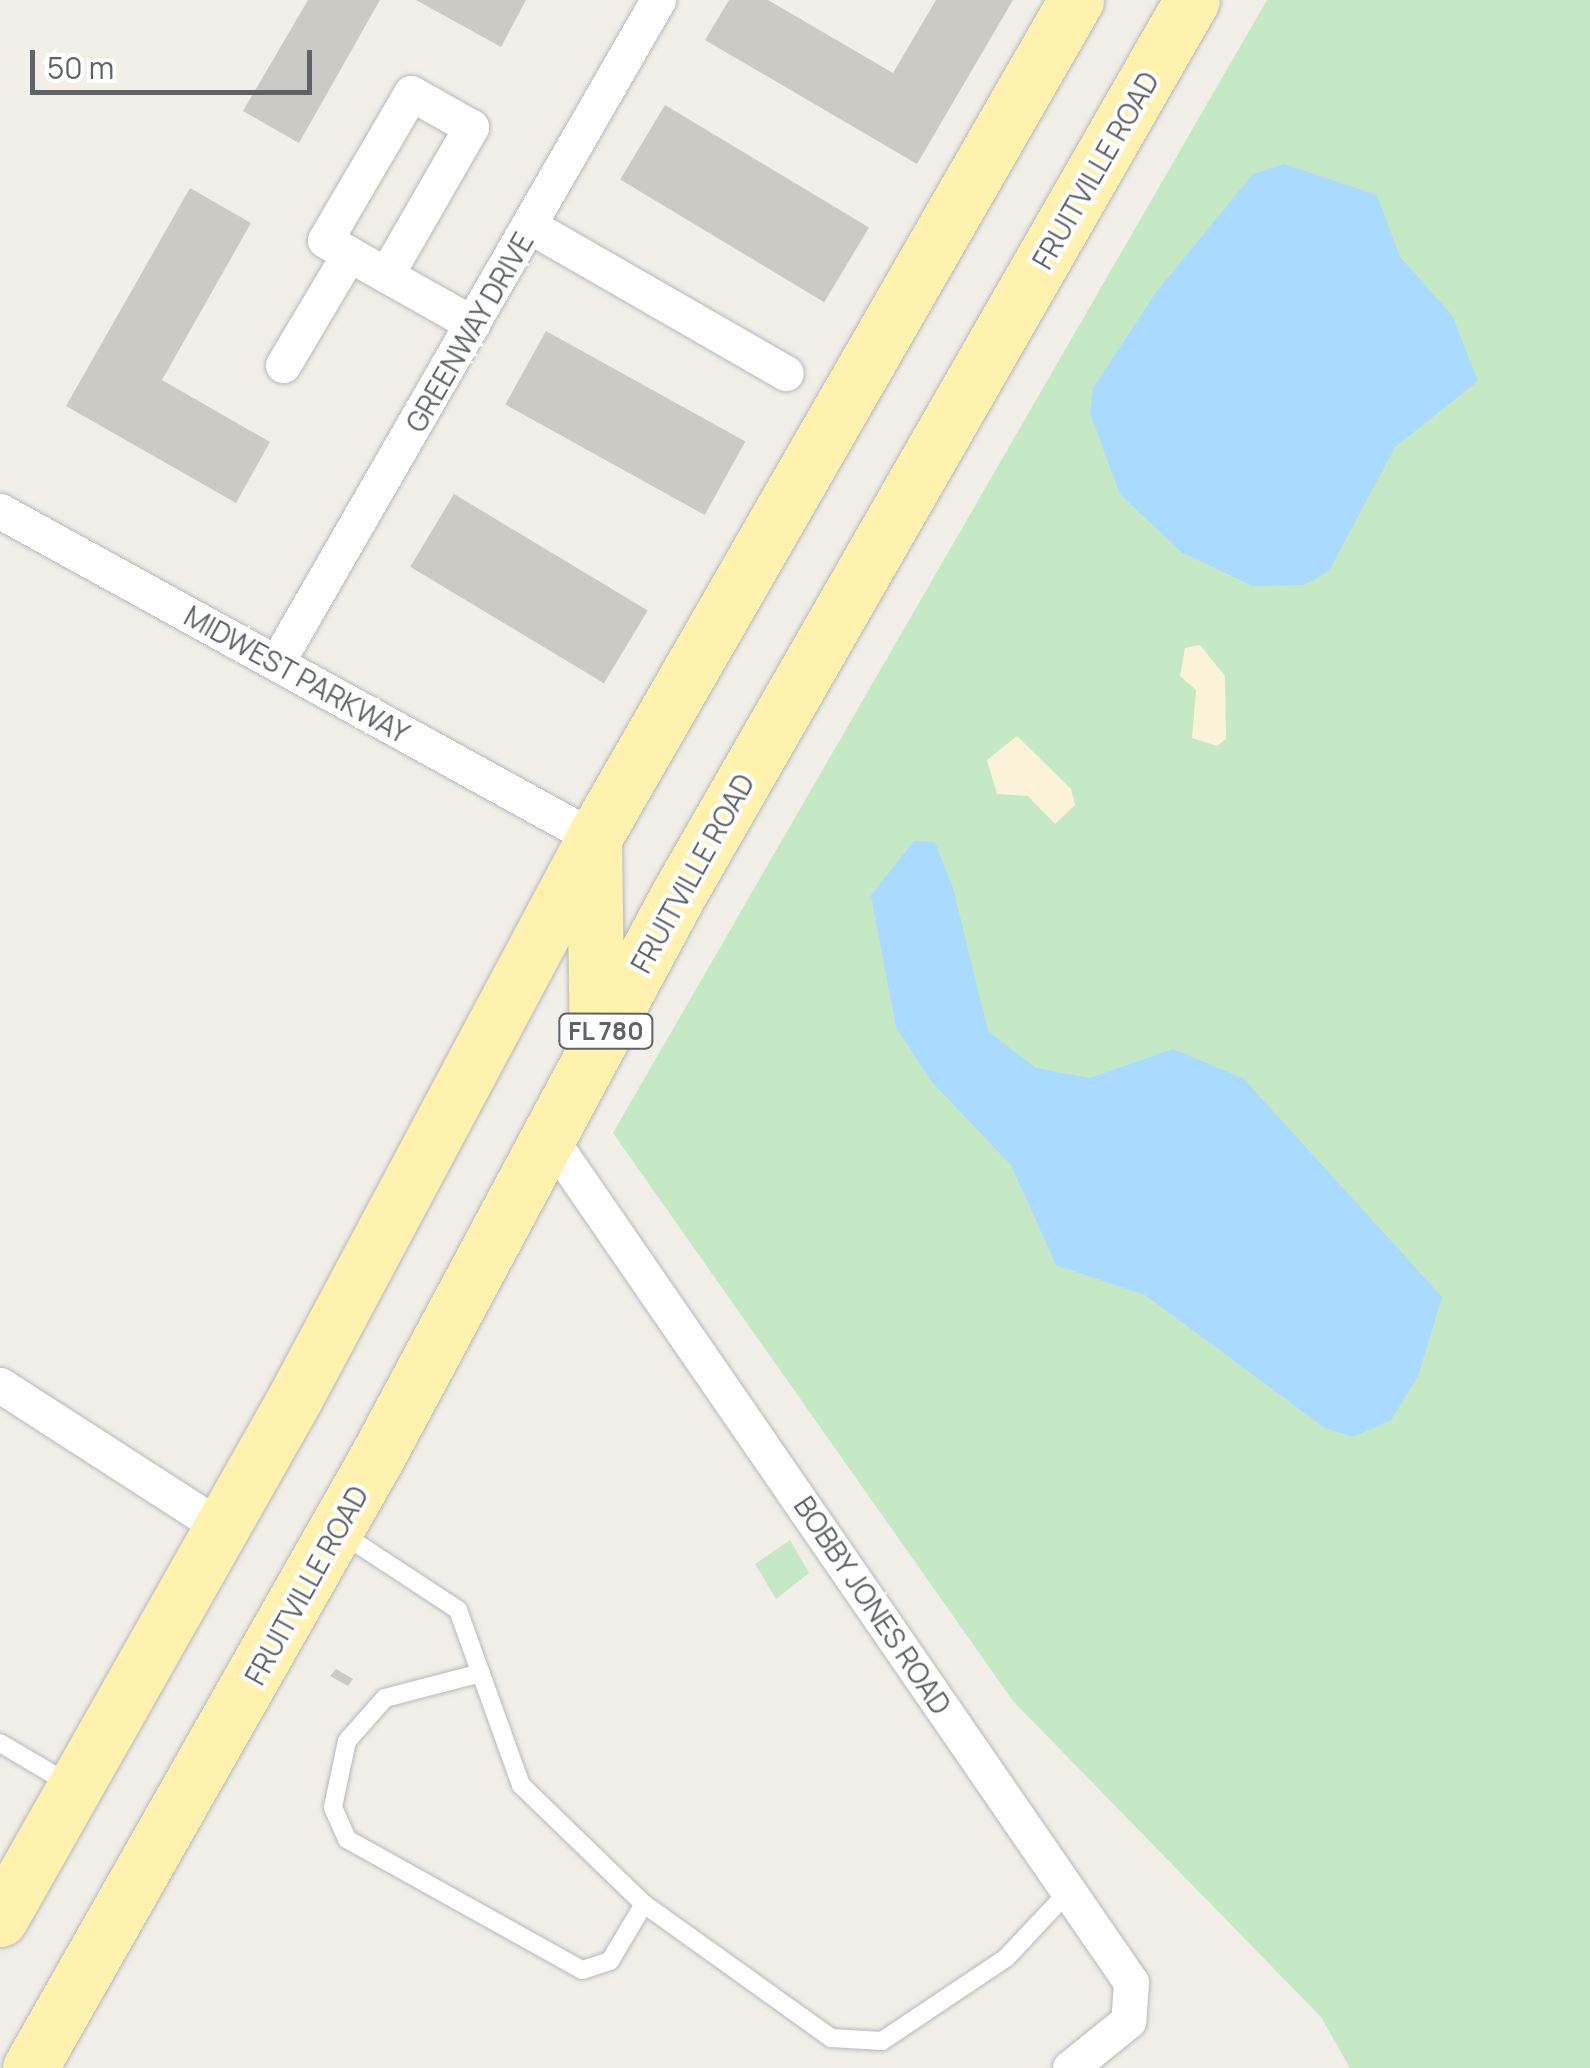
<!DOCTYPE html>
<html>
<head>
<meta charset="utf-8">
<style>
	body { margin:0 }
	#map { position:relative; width:1590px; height:2068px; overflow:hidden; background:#f1efe8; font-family:Manrope,sans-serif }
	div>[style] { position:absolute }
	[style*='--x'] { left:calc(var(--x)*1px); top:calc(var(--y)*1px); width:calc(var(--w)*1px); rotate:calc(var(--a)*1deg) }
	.green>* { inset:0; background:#c5e8c5 }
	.sand>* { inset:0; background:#fbf3d9 }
	.water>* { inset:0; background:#aadaff }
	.building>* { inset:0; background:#cccac5; transform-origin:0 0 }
	.roads { filter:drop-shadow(0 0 2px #b5b8bc) drop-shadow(0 0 2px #b5b8bc) }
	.service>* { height:18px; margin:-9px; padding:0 9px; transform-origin:9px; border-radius:9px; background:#fff }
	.minor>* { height:35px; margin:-17.5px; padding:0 17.5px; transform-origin:17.5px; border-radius:17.5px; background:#fff }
	.primary>* { height:55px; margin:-27.5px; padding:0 27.5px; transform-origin:27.5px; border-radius:27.5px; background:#fff2af }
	span { translate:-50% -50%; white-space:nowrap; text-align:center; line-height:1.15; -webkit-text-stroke:8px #fff; paint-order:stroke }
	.shield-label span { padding:2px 8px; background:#fff; border:2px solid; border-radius:8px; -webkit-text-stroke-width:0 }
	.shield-label { font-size:25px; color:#5f6368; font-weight:700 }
	.street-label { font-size:28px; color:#5f6368 }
	.scale { position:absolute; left:30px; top:50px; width:282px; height:45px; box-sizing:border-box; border:5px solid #5f6368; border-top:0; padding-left:12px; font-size:30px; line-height:35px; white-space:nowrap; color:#5f6368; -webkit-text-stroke:8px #fff; paint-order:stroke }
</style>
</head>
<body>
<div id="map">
	<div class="green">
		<i style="clip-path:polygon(1267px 0,1590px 0,1590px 2068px,1350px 2068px,1321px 2017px,1013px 1701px,613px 1133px)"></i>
		<i style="clip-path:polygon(790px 1540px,809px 1573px,776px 1599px,755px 1564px)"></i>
	</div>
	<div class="sand">
		<i style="clip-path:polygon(1200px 645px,1225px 676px,1226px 739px,1217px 746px,1192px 738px,1196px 690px,1180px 676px,1185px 648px)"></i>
		<i style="clip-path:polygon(1017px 736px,1071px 789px,1075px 805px,1055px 824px,1028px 796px,997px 794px,987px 760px)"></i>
	</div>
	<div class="water">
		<i style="clip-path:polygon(1284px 164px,1377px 195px,1400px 257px,1452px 315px,1478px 381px,1395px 447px,1329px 571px,1304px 585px,1253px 586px,1181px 552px,1120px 494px,1090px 413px,1093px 388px,1157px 291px,1253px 174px)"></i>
		<i style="clip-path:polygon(914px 841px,935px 842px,953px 888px,988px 1031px,1036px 1068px,1090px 1078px,1173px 1049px,1243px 1078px,1442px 1297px,1418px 1376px,1391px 1420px,1353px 1437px,1325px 1428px,1145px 1295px,1056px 1265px,1011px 1165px,932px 1082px,896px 1027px,871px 895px)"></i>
	</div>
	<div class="building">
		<i style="clip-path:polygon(308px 0,380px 0,299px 143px,243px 111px)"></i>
		<i style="clip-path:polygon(416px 0,526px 0,501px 47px)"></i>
		<i style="clip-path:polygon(729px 0,768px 0,893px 73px,936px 0,1013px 0,917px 164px,705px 40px)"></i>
		<i style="left:665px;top:105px;width:238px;height:87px;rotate:31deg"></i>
		<i style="clip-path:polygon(190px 188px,251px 223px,162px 380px,270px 442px,236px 503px,66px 406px)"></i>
		<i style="left:546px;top:331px;width:228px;height:84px;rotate:29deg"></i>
		<i style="left:454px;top:494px;width:226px;height:85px;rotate:31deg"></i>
		<i style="clip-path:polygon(336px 1669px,353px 1679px,348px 1686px,330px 1676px)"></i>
	</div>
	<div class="roads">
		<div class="service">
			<i style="--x:341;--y:1533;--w:140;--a:33.3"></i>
			<i style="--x:458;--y:1610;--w:186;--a:70.2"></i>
			<i style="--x:521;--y:1785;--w:171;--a:44.1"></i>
			<i style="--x:644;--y:1904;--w:66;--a:120.8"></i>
			<i style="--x:610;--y:1961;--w:29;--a:162"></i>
			<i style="--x:582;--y:1970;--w:269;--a:-150.9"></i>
			<i style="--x:347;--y:1839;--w:35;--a:-114"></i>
			<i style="--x:333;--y:1807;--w:67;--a:-78"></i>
			<i style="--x:347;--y:1741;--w:57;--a:-48.5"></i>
			<i style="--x:385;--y:1698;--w:99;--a:-14.6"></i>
			<i style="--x:0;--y:1743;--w:82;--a:30.6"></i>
			<i style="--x:644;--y:1904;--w:230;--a:35.6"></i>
			<i style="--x:831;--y:2038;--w:51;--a:3.4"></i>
			<i style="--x:882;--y:2041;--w:149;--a:-33.8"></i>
			<i style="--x:1006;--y:1958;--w:92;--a:-46.8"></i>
		</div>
		<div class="minor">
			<i style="--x:530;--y:226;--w:295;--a:29.9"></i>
			<i style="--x:386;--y:275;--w:171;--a:-60.1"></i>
			<i style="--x:471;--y:127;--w:69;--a:-150.5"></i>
			<i style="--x:411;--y:93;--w:170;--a:120.3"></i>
			<i style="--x:325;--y:240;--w:28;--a:30"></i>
			<i style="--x:349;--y:254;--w:142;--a:29.4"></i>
			<i style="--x:283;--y:365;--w:129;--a:-59.3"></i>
			<i style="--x:0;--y:511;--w:678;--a:28.83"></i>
			<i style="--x:277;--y:662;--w:764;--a:-60.08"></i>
			<i style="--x:547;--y:1134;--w:1030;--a:55.45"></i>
			<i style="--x:1131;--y:1982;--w:39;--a:94"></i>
			<i style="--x:1128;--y:2021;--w:75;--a:141"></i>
			<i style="--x:0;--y:1385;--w:264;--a:32.8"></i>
		</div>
		<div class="primary">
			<i style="--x:594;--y:840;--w:204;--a:89.2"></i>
			<i style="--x:0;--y:1919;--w:599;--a:-60.48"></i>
			<i style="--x:295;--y:1398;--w:635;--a:-61.9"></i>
			<i style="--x:594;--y:838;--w:967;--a:-60.09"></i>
			<i style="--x:30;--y:2068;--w:703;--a:-60.41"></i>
			<i style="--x:377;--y:1457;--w:635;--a:-61.82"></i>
			<i style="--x:677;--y:897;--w:1034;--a:-60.14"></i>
		</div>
	</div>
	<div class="shield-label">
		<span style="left:606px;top:1031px">FL 780</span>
	</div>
	<div class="street-label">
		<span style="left:1095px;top:170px;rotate:-60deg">FRUITVILLE ROAD</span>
		<span style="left:469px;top:332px;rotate:-60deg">GREENWAY DRIVE</span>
		<span style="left:297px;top:674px;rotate:29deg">MIDWEST PARKWAY</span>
		<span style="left:692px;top:873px;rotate:-61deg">FRUITVILLE ROAD</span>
		<span style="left:306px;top:1585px;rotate:-61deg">FRUITVILLE ROAD</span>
		<span style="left:873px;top:1605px;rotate:56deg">BOBBY JONES ROAD</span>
	</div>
	<div class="scale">50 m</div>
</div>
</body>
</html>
